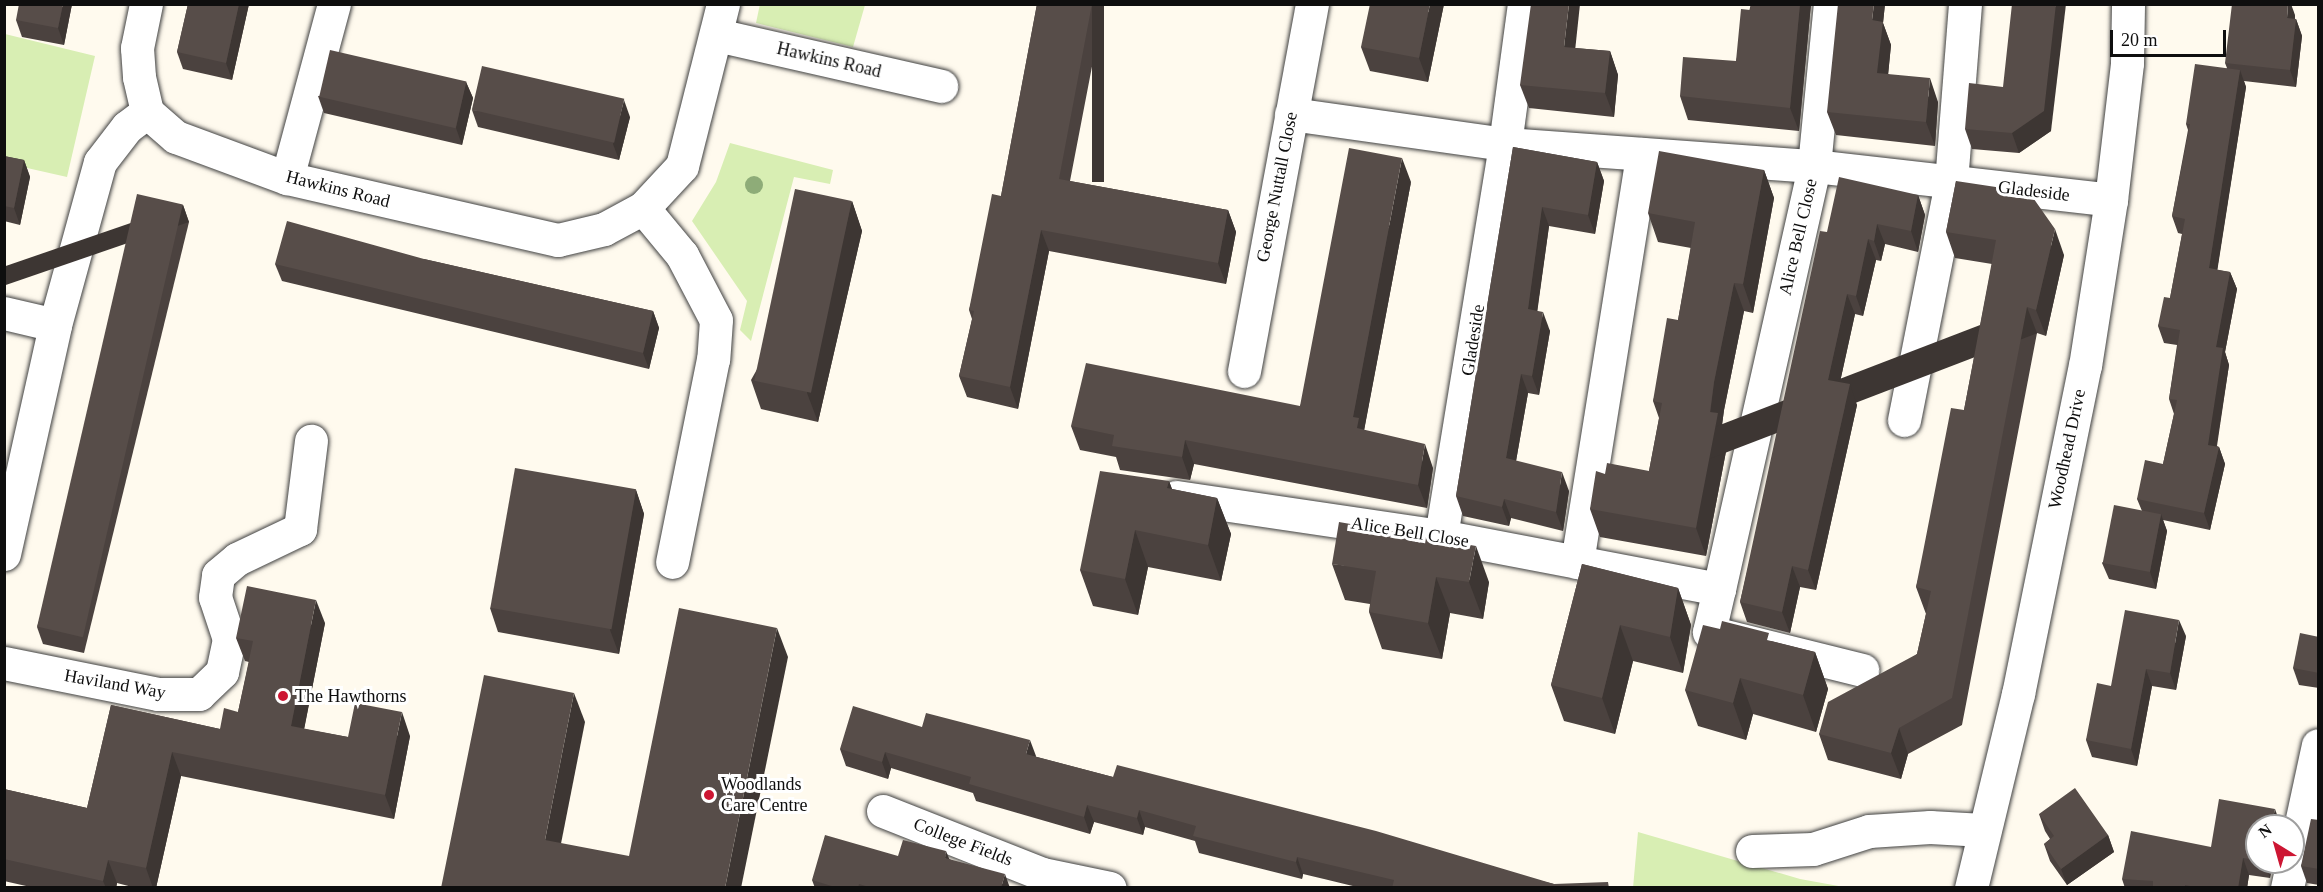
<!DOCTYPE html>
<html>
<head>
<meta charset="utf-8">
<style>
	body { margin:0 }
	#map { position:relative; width:2323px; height:892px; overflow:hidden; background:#fffaee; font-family:"Times New Roman",serif }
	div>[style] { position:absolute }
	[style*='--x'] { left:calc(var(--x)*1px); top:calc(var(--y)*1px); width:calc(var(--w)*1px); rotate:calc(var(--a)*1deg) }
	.green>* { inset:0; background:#d8eeb3 }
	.roads { filter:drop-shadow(0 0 2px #414141) drop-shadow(0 0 2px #414141) }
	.minor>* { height:33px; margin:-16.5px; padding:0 16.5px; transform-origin:16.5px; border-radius:16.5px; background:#fff }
	.trees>* { width:18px; height:18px; margin:-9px; border-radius:50%; background:#8eac78 }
	.wall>* { inset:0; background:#4b423f }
	.shaded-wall>* { inset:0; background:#3d3633; transform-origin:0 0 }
	.building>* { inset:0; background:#574d49; transform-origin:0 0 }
	.dots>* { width:16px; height:16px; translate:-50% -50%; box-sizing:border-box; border:3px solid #fff; border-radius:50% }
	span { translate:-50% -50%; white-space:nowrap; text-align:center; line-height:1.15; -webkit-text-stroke:6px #fff; paint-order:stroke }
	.street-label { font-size:18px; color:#0e0e0e }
	.poi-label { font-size:18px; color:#0e0e0e }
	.left { translate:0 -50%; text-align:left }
	.frame { position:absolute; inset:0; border:6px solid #0e0e0e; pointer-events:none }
	.north { position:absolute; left:2245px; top:814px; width:60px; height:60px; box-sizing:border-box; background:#fff; border:2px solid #9f9f9f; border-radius:50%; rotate:323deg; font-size:16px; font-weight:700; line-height:24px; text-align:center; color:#0e0e0e }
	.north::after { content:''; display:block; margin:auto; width:21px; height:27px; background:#cd1633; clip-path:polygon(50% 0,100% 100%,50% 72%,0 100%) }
	.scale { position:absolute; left:2110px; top:30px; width:116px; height:27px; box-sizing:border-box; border:3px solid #0e0e0e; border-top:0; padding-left:8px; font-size:18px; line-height:21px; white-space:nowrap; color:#0e0e0e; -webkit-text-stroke:4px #fff; paint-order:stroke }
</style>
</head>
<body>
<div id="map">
	<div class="green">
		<i style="clip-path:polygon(760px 4px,865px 4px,865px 5px,853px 47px,756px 23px)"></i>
		<i style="clip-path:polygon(5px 34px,95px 56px,67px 177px,5px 163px)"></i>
		<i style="clip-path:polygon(730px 143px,833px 170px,830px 184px,794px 177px,751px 341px,740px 330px,747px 301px,692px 221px,716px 182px)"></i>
		<i style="clip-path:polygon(1638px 832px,1800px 879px,1844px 887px,1633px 888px)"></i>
	</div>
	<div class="roads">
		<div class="minor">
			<i style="--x:146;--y:4;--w:45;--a:101.6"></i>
			<i style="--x:137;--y:48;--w:29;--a:86"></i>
			<i style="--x:139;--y:77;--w:36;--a:77"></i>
			<i style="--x:147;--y:112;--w:38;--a:41"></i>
			<i style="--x:176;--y:137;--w:118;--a:20.3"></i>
			<i style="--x:287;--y:178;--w:278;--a:12.9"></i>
			<i style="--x:558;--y:240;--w:47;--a:-13.4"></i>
			<i style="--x:604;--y:229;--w:44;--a:-28.3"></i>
			<i style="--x:643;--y:208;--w:57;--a:-47.1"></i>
			<i style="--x:682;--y:166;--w:167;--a:-75.8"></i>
			<i style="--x:717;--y:35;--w:230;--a:12.8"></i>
			<i style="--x:1291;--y:114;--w:216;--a:8"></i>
			<i style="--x:1505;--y:144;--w:310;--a:4.1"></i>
			<i style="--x:1814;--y:166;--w:299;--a:6.5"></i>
			<i style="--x:287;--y:178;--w:180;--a:-74.9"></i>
			<i style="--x:643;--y:208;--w:61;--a:50.3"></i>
			<i style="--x:682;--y:255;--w:73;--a:62.4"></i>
			<i style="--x:716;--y:320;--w:39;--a:94"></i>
			<i style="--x:713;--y:359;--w:207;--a:101.4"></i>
			<i style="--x:4;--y:313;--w:52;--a:13.2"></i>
			<i style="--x:1244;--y:371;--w:373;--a:-79.5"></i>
			<i style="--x:1904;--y:420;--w:243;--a:-78.8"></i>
			<i style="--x:1951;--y:182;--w:179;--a:-85.5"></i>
			<i style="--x:1176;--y:497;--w:268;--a:8.4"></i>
			<i style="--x:1441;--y:536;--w:283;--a:10.8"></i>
			<i style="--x:1719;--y:589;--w:434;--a:-77.3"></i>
			<i style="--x:1814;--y:166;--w:163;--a:-84.4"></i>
			<i style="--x:1441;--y:536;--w:397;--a:-80.7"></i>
			<i style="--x:1505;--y:144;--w:141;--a:-82.3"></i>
			<i style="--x:4;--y:554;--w:235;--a:-77.4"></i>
			<i style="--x:55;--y:325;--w:169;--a:-74.6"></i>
			<i style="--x:100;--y:162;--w:44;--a:-52.4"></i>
			<i style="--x:127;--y:127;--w:25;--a:-37"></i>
			<i style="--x:1577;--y:562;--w:413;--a:-80.9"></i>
			<i style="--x:1719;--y:589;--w:44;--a:103.1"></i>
			<i style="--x:1709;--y:632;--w:158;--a:13.9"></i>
			<i style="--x:4;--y:663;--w:157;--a:11.4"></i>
			<i style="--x:158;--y:694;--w:41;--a:0"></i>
			<i style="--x:199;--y:694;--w:32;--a:-44"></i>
			<i style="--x:222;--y:672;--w:34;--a:-78"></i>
			<i style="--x:229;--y:639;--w:44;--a:-108.4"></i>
			<i style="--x:215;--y:597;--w:22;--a:-82"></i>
			<i style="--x:218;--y:575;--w:25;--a:-40"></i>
			<i style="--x:237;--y:559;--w:70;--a:-25.5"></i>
			<i style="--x:300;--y:529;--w:89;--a:-82.9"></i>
			<i style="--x:883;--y:811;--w:171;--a:21.6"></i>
			<i style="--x:1042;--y:874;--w:69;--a:11.6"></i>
			<i style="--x:1752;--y:851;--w:61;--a:-1.9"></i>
			<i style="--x:1813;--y:849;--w:59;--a:-17.8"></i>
			<i style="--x:1869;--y:831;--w:61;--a:-3.8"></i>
			<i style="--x:1930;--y:827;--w:53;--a:3.2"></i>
			<i style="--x:1971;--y:888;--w:200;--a:-76.4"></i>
			<i style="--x:2018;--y:694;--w:335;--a:-78.5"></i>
			<i style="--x:2085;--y:366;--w:168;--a:-81.1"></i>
			<i style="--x:2111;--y:200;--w:138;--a:-83.3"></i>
			<i style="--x:2127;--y:63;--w:59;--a:-89"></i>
			<i style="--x:2287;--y:888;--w:146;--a:-77.8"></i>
		</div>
	</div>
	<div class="trees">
		<i style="left:754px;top:185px"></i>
	</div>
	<div class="wall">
		<i style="clip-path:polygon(72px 4px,64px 45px,22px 37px,16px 20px)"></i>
		<i style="clip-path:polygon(188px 4px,249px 4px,232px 80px,183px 69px,177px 52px)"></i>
		<i style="clip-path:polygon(1037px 4px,1104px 4px,1070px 181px,1228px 210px,1236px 232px,1226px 284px,1049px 251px,1018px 409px,967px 397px,959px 376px,972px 319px,969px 310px,1001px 196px)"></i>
		<i style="clip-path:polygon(1444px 4px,1428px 82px,1370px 71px,1361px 47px)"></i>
		<i style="clip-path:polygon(1751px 4px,1811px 4px,1799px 131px,1688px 120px,1680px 96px,1736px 61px)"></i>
		<i style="clip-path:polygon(1885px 4px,1883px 23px,1891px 45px,1888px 74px,1938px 102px,1935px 146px,1836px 135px,1827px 112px)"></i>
		<i style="clip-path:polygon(2295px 15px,2295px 19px,2296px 19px,2302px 36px,2296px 87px,2244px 81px,2246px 87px,2217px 270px,2230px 272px,2237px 289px,2225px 352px,2229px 365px,2217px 446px,2219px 447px,2225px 464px,2210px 530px,2163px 520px,2167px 531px,2156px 589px,2109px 579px,2102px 563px,2142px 511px,2137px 499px,2163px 464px,2174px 414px,2169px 399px,2177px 345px,2164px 343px,2158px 326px,2170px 298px,2182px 234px,2178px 233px,2172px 216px,2188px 130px,2186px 124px,2227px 68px,2225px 63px)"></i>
		<i style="clip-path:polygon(1575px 48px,1610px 51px,1618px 75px,1614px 117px,1529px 108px,1520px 85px)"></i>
		<i style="clip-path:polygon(466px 82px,473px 98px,462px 145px,324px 113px,318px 96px)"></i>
		<i style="clip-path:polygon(2003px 87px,2051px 131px,2019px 153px,1972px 149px,1965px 129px)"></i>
		<i style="clip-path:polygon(472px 110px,630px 117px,619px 160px,478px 127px)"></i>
		<i style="clip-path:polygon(1513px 147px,1597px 162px,1604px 181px,1595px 234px,1549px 226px,1537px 311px,1550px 331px,1539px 395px,1528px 393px,1516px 461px,1569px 491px,1563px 531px,1511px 518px,1509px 526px,1463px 516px,1456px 496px)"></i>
		<i style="clip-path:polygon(4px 156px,24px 160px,30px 177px,20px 225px,4px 221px)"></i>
		<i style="clip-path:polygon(1764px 170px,1774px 198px,1753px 313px,1744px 311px,1724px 410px,1722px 425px,1728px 441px,1706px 556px,1600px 537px,1590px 509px,1605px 474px,1649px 471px,1659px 418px,1653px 401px,1678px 320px,1691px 248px,1658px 242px,1648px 213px)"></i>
		<i style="clip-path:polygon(1956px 181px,2064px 255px,2046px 336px,2037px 333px,1962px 725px,1908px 754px,1901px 779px,1828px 760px,1819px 734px,1917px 654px,1926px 614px,1916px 587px,1964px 410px,1992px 264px,1955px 258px,1946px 232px)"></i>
		<i style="clip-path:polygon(1411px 182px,1364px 430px,1433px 468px,1427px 508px,1194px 464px,1190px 480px,1120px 470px,1116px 457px,1080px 450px,1071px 426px,1300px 406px)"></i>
		<i style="clip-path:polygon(1918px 195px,1925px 215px,1918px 252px,1885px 244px,1881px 261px,1876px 260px,1863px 316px,1855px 314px,1840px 382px,1857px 405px,1816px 590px,1800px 587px,1790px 633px,1747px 622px,1740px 602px,1827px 232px)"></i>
		<i style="clip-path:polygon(852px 201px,862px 231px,818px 422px,761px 409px,751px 380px)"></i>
		<i style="clip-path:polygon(183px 205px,189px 222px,84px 653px,43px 644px,37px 627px)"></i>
		<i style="clip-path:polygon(424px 259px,653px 311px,659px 328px,649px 369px,282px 281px,275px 264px)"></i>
		<i style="clip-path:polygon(1169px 481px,1172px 489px,1217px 498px,1231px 534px,1221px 581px,1148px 567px,1138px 615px,1093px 606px,1080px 570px)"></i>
		<i style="clip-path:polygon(636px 490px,644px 514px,619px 654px,498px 632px,490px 608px)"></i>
		<i style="clip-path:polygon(1332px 564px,1489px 582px,1483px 619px,1450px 613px,1442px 659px,1382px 649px,1369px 612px,1370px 604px,1345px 600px)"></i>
		<i style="clip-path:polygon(1582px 564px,1678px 588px,1691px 625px,1683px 673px,1633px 661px,1615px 734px,1564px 721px,1551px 685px)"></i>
		<i style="clip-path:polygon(325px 623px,304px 729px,348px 737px,410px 736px,394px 819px,181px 776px,156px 888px,136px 888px,117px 883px,116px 888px,35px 888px,4px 881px,4px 789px,87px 808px,111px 705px,220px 729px,238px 712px,249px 662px,245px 661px,236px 638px)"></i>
		<i style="clip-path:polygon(2186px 636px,2176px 690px,2152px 686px,2137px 766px,2092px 757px,2086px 740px,2111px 686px)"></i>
		<i style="clip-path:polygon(2319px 637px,2319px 688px,2299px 685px,2293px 668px)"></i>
		<i style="clip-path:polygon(1771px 641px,1815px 652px,1828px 689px,1816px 732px,1753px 714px,1746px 740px,1698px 726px,1685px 690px)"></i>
		<i style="clip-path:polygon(922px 727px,1113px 777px,1554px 884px,1610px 888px,1361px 888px,1303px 874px,1302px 879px,1199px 853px,1195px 841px,1145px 827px,1143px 835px,1094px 822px,1090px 834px,976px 801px,973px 793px,891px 768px,888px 779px,846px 766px,840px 749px)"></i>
		<i style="clip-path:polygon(2039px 814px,2108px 835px,2114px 852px,2067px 885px,2050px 861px,2044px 844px,2050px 839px,2045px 831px)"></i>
		<i style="clip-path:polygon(2319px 820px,2319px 885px,2307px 883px,2301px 866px)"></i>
		<i style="clip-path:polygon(2257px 826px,2257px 862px,2273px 862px,2270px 878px,2249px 875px,2247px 888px,2125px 888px,2122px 879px,2211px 847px)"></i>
		<i style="clip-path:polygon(898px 856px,949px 859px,1010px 888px,815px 888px,812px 880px)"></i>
	</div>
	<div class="shaded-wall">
		<i style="clip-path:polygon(63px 4px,72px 4px,64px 45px,58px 28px)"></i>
		<i style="clip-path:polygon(239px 4px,249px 4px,232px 80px,226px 63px)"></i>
		<i style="left:1092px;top:4px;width:12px;height:178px"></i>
		<i style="clip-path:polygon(1430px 4px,1444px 4px,1428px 82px,1419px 58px)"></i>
		<i style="clip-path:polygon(1569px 4px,1580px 4px,1573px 70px,1564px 47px)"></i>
		<i style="clip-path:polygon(1800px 4px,1811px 4px,1799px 131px,1790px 108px)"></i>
		<i style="clip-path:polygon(1874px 4px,1885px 4px,1883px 23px,1891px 45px,1886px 97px,1877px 73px,1872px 20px)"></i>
		<i style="clip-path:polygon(2056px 4px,2066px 4px,2051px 131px,2019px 153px,2012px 133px)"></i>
		<i style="clip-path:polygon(2288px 4px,2291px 4px,2295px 15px,2293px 35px,2287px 18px)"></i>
		<i style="clip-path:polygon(2296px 19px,2302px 36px,2296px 87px,2290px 70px)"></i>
		<i style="clip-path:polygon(1610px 51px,1618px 75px,1614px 117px,1605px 93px)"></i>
		<i style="clip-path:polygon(2240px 70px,2246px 87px,2215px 285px,2209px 268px)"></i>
		<i style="clip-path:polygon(1930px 78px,1938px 102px,1935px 146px,1926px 122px)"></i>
		<i style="clip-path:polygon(466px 82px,473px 98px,462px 145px,456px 128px)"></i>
		<i style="clip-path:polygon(624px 100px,630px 117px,619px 160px,613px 144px)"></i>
		<i style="clip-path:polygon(1402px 158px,1411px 182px,1364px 431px,1366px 452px,1353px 417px)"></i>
		<i style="clip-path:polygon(24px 160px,30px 177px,20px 225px,14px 208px)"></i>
		<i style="clip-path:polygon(1597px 162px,1604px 181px,1595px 234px,1588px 215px)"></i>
		<i style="clip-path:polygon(1764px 170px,1774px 198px,1753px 313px,1743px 284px)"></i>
		<i style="clip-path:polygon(1918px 195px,1925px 215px,1918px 252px,1911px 231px)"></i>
		<i style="clip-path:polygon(852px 201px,862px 231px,818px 422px,807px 393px)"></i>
		<i style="left:183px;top:205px;width:18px;height:444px;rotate:71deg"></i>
		<i style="clip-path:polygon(1542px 207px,1549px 226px,1535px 328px,1528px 309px)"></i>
		<i style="clip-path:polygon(1228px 210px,1236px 232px,1226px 284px,1218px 263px)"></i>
		<i style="clip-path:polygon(1877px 224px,1885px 244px,1881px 261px,1874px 241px)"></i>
		<i style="clip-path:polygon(2055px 229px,2064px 255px,2046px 336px,2036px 310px)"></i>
		<i style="clip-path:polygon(1041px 230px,1049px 251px,1018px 409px,1010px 387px)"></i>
		<i style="clip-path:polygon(1868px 239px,1876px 260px,1863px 316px,1856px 296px)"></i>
		<i style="clip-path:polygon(2230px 272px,2237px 289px,2225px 352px,2229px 365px,2214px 461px,2208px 445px,2216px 347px)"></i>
		<i style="clip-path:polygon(1734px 283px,1744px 311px,1724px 410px,1722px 425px,1728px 441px,1706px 556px,1696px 528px,1714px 382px)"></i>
		<i style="clip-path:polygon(1847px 294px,1855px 314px,1836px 400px,1828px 380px)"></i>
		<i style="left:2027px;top:307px;width:28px;height:398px;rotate:69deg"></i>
		<i style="clip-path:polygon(653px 311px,659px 328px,649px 369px,643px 353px)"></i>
		<i style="clip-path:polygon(1543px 312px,1550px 331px,1539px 395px,1532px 376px)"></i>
		<i style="clip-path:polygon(1521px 374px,1528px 393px,1513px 478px,1506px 458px)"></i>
		<i style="clip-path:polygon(1850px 384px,1857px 405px,1816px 590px,1808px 570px)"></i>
		<i style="clip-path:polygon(1185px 440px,1194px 464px,1190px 480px,1182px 457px)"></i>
		<i style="clip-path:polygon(1425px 444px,1433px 468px,1427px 508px,1418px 485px)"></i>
		<i style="clip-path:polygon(2219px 447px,2225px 464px,2210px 530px,2204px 513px)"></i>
		<i style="clip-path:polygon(1562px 472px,1569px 491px,1563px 531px,1556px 512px)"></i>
		<i style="clip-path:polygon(1169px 481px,1182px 517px,1167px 488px)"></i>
		<i style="clip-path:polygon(636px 490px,644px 514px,619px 654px,610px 630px)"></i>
		<i style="clip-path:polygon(1217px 498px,1231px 534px,1221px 581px,1208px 545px)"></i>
		<i style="clip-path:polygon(1504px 499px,1511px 518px,1509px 526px,1502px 507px)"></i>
		<i style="clip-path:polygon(2161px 514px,2167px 531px,2156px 589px,2150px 572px)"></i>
		<i style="clip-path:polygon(1135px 530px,1148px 567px,1138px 615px,1125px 579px)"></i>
		<i style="clip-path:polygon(1476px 546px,1489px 582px,1483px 619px,1469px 582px)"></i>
		<i style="clip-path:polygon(1792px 566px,1800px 587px,1790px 633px,1782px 612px)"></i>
		<i style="clip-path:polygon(1436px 577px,1450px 613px,1442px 659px,1428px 623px)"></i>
		<i style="clip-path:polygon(1678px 588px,1691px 625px,1683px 673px,1670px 637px)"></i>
		<i style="clip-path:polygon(316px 600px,325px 623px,300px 750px,291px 726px)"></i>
		<i style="clip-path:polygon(2179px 620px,2186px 636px,2176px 690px,2170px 673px)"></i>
		<i style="clip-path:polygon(1620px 625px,1633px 661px,1615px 734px,1602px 698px)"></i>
		<i style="clip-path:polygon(777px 628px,788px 657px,741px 888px,725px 888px)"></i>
		<i style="clip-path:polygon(1815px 652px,1828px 689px,1816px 732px,1803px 695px)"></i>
		<i style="clip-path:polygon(2146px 669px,2152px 686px,2137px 766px,2131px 749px)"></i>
		<i style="clip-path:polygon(1740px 678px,1753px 714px,1746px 740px,1733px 703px)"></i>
		<i style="clip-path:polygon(574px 693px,585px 722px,556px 869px,545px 840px)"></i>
		<i style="clip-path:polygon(402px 712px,410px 736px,394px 819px,385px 795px)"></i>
		<i style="clip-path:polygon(1899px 728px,1908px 754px,1901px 779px,1891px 753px)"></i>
		<i style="clip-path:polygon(1030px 740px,1036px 756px,1032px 771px,1026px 754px)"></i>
		<i style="clip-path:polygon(172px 752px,181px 776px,156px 888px,153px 888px,146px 868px)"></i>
		<i style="clip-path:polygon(885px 752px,891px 768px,888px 779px,882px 762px)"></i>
		<i style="clip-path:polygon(1087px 805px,1094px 822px,1090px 834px,1084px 817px)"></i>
		<i style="clip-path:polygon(2275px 809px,2281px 826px,2271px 826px)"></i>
		<i style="clip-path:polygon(1139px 810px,1145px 827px,1143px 835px,1137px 818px)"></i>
		<i style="clip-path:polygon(2108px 835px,2114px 852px,2067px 885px,2061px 869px)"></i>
		<i style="clip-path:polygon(946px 851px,953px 868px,945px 858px)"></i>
		<i style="clip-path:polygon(1297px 857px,1303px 874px,1302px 879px,1296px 862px)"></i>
		<i style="clip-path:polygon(2243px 858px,2249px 875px,2247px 888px,2238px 888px)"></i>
		<i style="clip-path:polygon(108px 860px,117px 883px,116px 888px,106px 888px,103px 881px)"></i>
		<i style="clip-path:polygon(2264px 862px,2273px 862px,2270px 878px)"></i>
		<i style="clip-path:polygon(1005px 874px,1010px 888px,1001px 888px)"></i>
	</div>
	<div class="building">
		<i style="clip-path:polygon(19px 4px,63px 4px,58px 28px,16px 20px)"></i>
		<i style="clip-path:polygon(188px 4px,239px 4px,226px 63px,177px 52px)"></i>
		<i style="clip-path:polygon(1037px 4px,1092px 4px,1059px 179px,1228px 210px,1218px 263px,1041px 230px,1010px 387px,959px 376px,974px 311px,969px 310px,992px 194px,1001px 196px)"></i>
		<i style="clip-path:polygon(1370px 4px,1430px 4px,1419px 58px,1361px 47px)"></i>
		<i style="clip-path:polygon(1531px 4px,1569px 4px,1564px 47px,1610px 51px,1605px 93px,1520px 85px)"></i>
		<i style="clip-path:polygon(1751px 4px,1800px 4px,1790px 108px,1680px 96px,1683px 57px,1736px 61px,1741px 9px,1750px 10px)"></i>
		<i style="clip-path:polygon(1838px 4px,1874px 4px,1872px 20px,1883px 22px,1877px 73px,1930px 78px,1926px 122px,1827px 112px)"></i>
		<i style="clip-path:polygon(2012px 4px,2056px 4px,2044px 111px,2012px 133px,1965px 129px,1969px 83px,2003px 87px)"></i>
		<i style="clip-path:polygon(2232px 4px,2288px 4px,2287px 18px,2296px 19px,2290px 70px,2225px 63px)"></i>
		<i style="left:330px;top:50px;width:140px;height:48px;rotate:13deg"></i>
		<i style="clip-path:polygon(2195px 64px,2240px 70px,2209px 268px,2230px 272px,2216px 347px,2223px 348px,2208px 445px,2219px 447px,2204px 513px,2137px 499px,2145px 460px,2163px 464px,2177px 400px,2169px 399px,2180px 330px,2158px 326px,2164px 297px,2170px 298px,2185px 219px,2172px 216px,2190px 124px,2186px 124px)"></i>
		<i style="left:482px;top:66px;width:146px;height:45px;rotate:13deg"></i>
		<i style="clip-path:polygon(1513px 147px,1597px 162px,1588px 215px,1542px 207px,1528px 309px,1543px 312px,1532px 376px,1521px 374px,1506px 458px,1562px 472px,1556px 512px,1504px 499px,1502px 507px,1456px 496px)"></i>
		<i style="clip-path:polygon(1349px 148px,1402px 158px,1353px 417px,1359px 418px,1357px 428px,1425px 444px,1418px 485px,1185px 440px,1182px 457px,1112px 446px,1114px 435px,1071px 426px,1086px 363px,1300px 406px)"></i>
		<i style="clip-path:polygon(1659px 151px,1764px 170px,1743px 284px,1734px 283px,1714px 382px,1710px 412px,1718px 413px,1696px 528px,1590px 509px,1596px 471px,1605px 474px,1607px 463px,1649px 471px,1662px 403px,1653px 401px,1667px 318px,1678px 320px,1695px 222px,1648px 213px)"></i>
		<i style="clip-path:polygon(4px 156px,24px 160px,14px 208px,4px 206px)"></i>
		<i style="clip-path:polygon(1839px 177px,1918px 195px,1911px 231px,1877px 224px,1874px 241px,1868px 239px,1856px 296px,1847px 294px,1828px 380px,1850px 384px,1808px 570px,1792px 566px,1782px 612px,1740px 602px,1820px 231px,1827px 232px)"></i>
		<i style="clip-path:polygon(1956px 181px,2029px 192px,2055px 229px,2036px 310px,2027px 307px,1952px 698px,1899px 728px,1891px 753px,1819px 734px,1828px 702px,1917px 654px,1931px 591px,1916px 587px,1923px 552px,1951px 408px,1964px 410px,1996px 240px,1946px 232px)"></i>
		<i style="left:795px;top:189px;width:58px;height:196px;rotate:12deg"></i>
		<i style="left:137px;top:194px;width:47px;height:444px;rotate:13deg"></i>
		<i style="clip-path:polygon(287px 221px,424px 259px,653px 311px,643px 353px,275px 264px)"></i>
		<i style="left:515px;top:468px;width:123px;height:142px;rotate:10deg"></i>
		<i style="clip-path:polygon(1100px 471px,1169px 481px,1167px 488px,1217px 498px,1208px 545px,1135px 530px,1125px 579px,1080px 570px)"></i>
		<i style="left:2114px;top:505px;width:48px;height:59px;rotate:11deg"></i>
		<i style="clip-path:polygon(1339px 522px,1476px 546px,1469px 582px,1436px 577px,1428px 623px,1369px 612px,1376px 571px,1332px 564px)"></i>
		<i style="clip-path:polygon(1582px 564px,1678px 588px,1670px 637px,1620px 625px,1602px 698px,1551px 685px)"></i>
		<i style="clip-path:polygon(247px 586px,316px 600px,291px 726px,348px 737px,355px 703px,402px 712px,385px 795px,172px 752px,146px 868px,108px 860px,103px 881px,4px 859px,4px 789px,87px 808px,111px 705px,220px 729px,224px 708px,238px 712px,253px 641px,236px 638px)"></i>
		<i style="clip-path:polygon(679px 608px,777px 628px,725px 888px,441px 888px,484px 675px,574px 693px,545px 840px,629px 856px)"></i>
		<i style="clip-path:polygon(2125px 610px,2179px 620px,2170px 673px,2146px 669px,2131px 749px,2086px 740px,2097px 683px,2111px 686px)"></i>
		<i style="clip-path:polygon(1722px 621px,1769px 633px,1767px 640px,1815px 652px,1803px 695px,1740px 678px,1733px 703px,1685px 690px,1703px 625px,1720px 629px)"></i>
		<i style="clip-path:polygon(2300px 633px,2319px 637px,2319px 673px,2293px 668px)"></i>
		<i style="clip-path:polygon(853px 706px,922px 727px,926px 713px,1030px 740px,1026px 754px,1113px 777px,1117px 765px,1376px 831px,1554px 884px,1608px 882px,1609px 888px,1392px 888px,1394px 880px,1297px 857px,1296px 862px,1193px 836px,1196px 826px,1139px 810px,1137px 818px,1087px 805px,1084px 817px,969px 784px,971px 777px,885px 752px,882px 762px,840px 749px)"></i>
		<i style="clip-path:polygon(2075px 788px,2108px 835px,2061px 869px,2044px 844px,2054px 836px,2039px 814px)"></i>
		<i style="clip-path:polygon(2219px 799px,2275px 809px,2271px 826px,2257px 826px,2257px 860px,2243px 858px,2238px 888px,2200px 888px,2185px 885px,2185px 888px,2153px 888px,2153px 881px,2122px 879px,2131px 831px,2211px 847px)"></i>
		<i style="clip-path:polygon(2311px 819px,2319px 820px,2319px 869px,2301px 866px)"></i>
		<i style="clip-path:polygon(825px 835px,898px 856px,903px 840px,946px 851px,945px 858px,1005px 874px,1001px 888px,872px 888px,859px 884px,858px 888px,838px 888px,812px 880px)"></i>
	</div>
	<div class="dots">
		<i style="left:283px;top:696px;background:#cd1633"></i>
		<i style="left:709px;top:795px;background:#cd1633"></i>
	</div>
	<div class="street-label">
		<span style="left:829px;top:60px;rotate:13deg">Hawkins Road</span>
		<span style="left:1277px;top:187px;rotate:-79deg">George Nuttall Close</span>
		<span style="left:338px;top:189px;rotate:14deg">Hawkins Road</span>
		<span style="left:2034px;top:191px;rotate:7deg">Gladeside</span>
		<span style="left:1798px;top:237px;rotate:-77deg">Alice Bell Close</span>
		<span style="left:1473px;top:340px;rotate:-81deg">Gladeside</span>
		<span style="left:2067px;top:449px;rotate:-78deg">Woodhead Drive</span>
		<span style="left:1410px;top:532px;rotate:9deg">Alice Bell Close</span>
		<span style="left:115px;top:684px;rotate:10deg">Haviland Way</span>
		<span style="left:963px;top:842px;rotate:21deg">College Fields</span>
	</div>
	<div class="poi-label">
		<span class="left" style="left:295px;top:696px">The Hawthorns</span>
		<span class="left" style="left:721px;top:795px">Woodlands<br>Care Centre</span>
	</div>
	<div class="frame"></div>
	<div class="north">N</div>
	<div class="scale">20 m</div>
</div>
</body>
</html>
